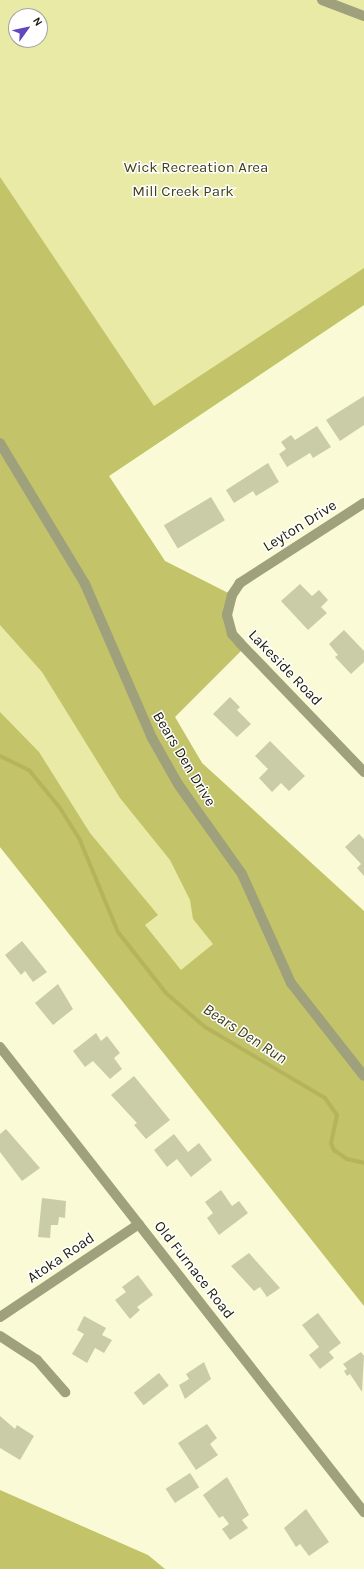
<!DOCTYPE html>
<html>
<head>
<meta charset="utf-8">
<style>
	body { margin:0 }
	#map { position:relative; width:364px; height:1569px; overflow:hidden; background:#fafbd6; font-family:Karla,sans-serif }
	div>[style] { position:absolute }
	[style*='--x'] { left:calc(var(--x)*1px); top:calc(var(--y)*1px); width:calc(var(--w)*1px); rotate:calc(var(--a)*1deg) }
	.green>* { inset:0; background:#e9eaa5 }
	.forest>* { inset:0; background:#c3c36a }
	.stream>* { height:4px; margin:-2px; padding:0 2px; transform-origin:2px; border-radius:2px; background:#b5b45b }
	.building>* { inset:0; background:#cacba7; transform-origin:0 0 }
	.street>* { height:10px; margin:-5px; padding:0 5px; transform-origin:5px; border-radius:5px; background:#9fa07c }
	span { translate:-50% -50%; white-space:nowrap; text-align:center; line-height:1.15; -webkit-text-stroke:3px #fff; paint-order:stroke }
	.park-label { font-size:15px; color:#3f3f19 }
	.street-label { font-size:15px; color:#1b1b0e }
	.water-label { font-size:16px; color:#3f3f19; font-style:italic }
	.north { position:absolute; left:8px; top:8px; width:40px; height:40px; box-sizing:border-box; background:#fff; border:1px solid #a4a49f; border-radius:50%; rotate:57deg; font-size:11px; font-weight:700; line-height:16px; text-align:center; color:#1b1b0e }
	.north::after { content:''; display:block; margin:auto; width:14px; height:18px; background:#6246bf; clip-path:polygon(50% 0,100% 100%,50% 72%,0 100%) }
</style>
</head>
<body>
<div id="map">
	<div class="green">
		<i style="clip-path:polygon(evenodd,0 0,364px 0,364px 305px,109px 476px,165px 561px,232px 595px,175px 717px,202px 763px,364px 911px,309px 1233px,0 847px,0 0,16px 16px,40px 16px,40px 40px,16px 40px,16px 16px)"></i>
	</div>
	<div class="forest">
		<i style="clip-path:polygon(0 177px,154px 406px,364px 268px,364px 305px,109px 476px,165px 561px,232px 595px,227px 615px,244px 648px,175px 717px,202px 763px,364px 911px,364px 1306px,0 847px,0 712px,39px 752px,90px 833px,158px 915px,145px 925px,181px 970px,213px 944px,193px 919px,190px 900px,170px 860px,120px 798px,42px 672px,0 625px)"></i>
		<i style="clip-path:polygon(0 1490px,148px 1555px,165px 1569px,0 1569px)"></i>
	</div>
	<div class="stream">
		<i style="--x:0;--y:756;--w:32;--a:26"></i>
		<i style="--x:29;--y:770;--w:49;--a:50.8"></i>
		<i style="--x:60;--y:808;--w:36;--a:58"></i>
		<i style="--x:79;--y:838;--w:102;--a:67.5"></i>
		<i style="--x:118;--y:932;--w:78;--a:51.8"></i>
		<i style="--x:166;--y:993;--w:52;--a:41.1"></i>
		<i style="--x:205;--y:1027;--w:139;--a:30.6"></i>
		<i style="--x:325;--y:1098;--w:21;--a:55"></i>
		<i style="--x:337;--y:1115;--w:29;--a:102"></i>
		<i style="--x:331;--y:1143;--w:8;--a:67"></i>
		<i style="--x:334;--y:1150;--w:16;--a:35"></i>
		<i style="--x:347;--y:1159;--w:17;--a:13"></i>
	</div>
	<div class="building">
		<i style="clip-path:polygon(364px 396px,364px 425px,340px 441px,326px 420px)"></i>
		<i style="clip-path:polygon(317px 426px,331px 447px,313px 458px,310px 453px,287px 467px,279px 454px,286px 449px,281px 442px,291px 435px,295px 440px)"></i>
		<i style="clip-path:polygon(268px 463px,279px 482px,256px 496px,253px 491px,234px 503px,226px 490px)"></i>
		<i style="left:211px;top:497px;width:27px;height:55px;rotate:59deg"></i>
		<i style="clip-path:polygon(300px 584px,312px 596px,319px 590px,328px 600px,321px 607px,327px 613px,308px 630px,281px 601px)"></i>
		<i style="clip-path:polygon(344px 630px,364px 651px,364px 662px,351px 674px,335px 657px,338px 655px,329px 644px)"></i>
		<i style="clip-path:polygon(230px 697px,240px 707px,237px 710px,251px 724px,237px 737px,213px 714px)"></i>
		<i style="clip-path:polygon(270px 741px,305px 776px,289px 791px,281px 783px,272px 792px,259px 778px,268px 769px,255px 756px)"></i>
		<i style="clip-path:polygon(359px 834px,364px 839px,364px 876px,357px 868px,361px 864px,345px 847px)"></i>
		<i style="clip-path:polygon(22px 941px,47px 972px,33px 982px,25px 971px,21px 975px,5px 955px)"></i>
		<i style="clip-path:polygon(58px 984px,73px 1009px,53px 1025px,35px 1003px)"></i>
		<i style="clip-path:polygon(96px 1033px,101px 1041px,107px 1036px,120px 1053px,114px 1058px,122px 1069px,110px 1079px,93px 1061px,85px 1067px,73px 1051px)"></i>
		<i style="clip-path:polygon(134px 1076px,170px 1120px,146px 1139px,134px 1125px,137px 1123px,111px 1095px)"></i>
		<i style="clip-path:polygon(6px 1129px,40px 1168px,22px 1181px,0 1152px,0 1134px)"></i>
		<i style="clip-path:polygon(174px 1134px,188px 1152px,199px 1143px,212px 1160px,191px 1177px,177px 1159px,167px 1167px,154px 1150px)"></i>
		<i style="clip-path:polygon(221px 1190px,232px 1206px,239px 1201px,248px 1213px,219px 1235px,207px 1218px,213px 1213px,205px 1202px)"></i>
		<i style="clip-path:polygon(42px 1198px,66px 1201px,65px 1218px,59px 1217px,58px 1225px,51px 1225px,50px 1238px,38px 1237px)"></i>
		<i style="clip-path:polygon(249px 1253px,280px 1288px,267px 1297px,260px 1287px,254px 1291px,231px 1266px)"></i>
		<i style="clip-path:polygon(138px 1275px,153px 1295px,137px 1307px,140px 1310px,130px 1319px,115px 1300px,126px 1292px,122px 1287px)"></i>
		<i style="clip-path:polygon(318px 1313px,341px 1343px,329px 1352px,334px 1358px,320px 1369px,309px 1355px,319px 1347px,302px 1325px)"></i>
		<i style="clip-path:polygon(84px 1316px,106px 1328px,102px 1335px,112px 1340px,104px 1353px,95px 1348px,87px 1363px,72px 1354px,84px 1334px,77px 1330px)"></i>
		<i style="clip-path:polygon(361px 1352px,364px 1356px,362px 1392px,350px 1374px,347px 1376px,344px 1371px,347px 1369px,343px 1364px)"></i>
		<i style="clip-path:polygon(204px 1362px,211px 1379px,185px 1399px,179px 1385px,189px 1379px,186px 1374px)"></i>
		<i style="left:159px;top:1373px;width:16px;height:32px;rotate:52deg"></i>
		<i style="clip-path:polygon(0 1416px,15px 1429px,17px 1425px,34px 1436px,20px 1460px,0 1448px)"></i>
		<i style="clip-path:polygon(207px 1424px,217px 1438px,210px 1444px,218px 1455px,196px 1470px,178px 1443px)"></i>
		<i style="left:190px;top:1473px;width:17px;height:29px;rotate:57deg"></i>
		<i style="clip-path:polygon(227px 1477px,249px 1515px,242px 1520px,248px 1528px,230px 1540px,222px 1529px,229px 1524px,223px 1516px,219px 1518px,203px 1495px)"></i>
		<i style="clip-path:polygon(306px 1509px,329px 1542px,309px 1556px,300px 1544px,296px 1547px,284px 1528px)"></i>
	</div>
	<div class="street">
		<i style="--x:322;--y:0;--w:45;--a:20.9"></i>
		<i style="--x:0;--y:443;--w:165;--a:58.9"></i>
		<i style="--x:85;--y:584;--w:168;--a:66.5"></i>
		<i style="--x:152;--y:738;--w:53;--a:60.5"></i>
		<i style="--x:178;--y:784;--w:110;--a:54.6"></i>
		<i style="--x:242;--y:874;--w:120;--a:65.8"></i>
		<i style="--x:291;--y:983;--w:118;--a:51.9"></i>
		<i style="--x:364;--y:503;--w:148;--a:147.2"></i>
		<i style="--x:240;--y:583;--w:14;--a:124"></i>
		<i style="--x:232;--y:595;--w:21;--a:104"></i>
		<i style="--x:227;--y:615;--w:20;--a:75"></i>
		<i style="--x:232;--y:634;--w:12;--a:48"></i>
		<i style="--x:240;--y:643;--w:179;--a:46.1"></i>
		<i style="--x:0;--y:1047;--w:591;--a:51.95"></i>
		<i style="--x:0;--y:1317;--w:167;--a:-33.8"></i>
		<i style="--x:0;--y:1336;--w:44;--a:33"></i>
		<i style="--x:37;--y:1360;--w:43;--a:48.8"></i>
	</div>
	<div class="park-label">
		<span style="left:196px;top:168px">Wick Recreation Area</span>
		<span style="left:183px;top:192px">Mill Creek Park</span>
	</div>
	<div class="street-label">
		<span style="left:300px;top:526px;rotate:-32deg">Leyton Drive</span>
		<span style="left:285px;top:668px;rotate:46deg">Lakeside Road</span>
		<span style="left:184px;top:759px;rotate:59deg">Bears Den Drive</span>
		<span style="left:61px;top:1258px;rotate:-34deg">Atoka Road</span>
		<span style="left:194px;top:1270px;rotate:52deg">Old Furnace Road</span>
	</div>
	<div class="water-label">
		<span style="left:245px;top:1034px;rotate:33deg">Bears Den Run</span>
	</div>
	<div class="north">N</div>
</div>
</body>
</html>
